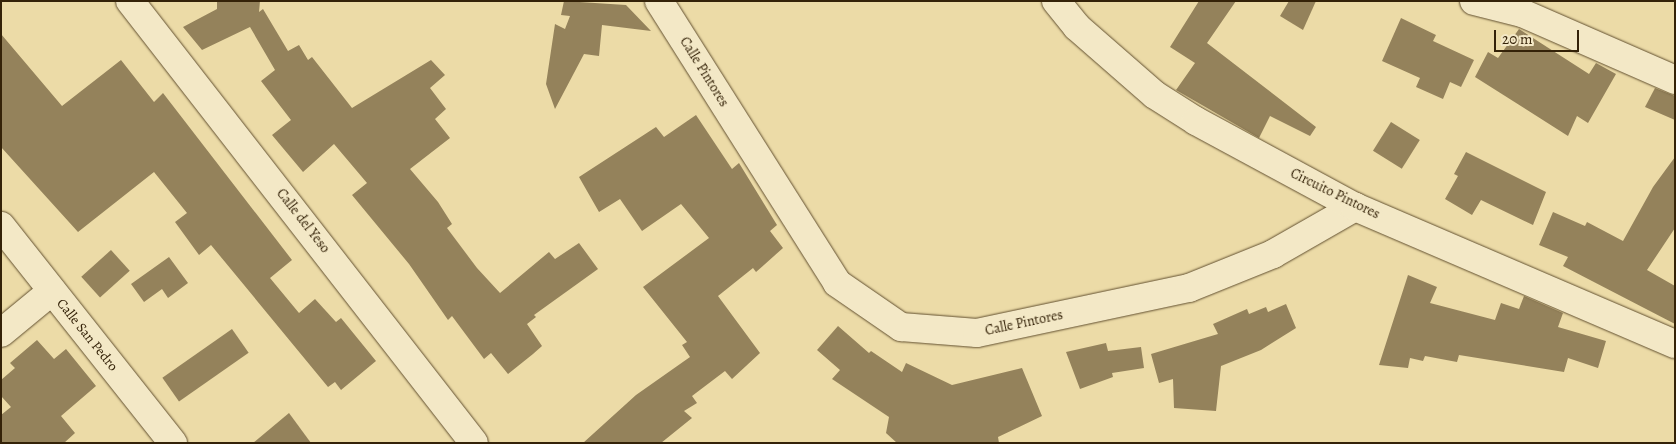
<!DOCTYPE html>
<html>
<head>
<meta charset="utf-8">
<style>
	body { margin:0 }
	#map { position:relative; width:1676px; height:444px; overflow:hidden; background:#ecdba7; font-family:Alegreya,serif }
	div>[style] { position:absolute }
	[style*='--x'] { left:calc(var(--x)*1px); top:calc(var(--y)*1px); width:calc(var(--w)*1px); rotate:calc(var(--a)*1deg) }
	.building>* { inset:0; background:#94825b; transform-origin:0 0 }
	.roads { filter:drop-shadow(0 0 1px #625030) drop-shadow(0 0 1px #625030) }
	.minor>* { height:28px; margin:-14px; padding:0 14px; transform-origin:14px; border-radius:14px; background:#f3e8c6 }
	span { translate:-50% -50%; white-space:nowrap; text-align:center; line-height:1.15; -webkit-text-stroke:5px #f3e8c6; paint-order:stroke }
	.street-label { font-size:14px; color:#342208 }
	.frame { position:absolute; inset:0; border:2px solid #342208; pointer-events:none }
	.scale { position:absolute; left:1494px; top:30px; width:85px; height:22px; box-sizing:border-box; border:2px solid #342208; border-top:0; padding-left:6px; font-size:15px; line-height:18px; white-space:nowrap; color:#342208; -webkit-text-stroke:4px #f3e8c6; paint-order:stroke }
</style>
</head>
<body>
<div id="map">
	<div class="building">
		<i style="clip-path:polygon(217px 1px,260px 1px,259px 12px,263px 9px,288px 51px,299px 45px,308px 60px,312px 57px,352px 108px,431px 60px,445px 75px,430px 88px,446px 109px,435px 119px,450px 138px,410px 169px,438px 202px,452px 224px,447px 228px,477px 268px,500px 293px,549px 252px,555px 259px,579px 243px,598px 269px,534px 315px,536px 317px,527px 324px,542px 346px,533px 354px,508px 374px,491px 353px,484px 359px,452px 316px,448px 320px,409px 264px,352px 195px,367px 183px,334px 144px,303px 172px,272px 135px,291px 120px,261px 81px,275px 70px,250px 27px,202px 50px,183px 27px,217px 9px)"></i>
		<i style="clip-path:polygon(564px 1px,626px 5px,651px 31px,602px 25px,599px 56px,584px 54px,555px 109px,546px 84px,555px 24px,565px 29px,570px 16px,561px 15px)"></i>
		<i style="clip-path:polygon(1199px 1px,1236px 1px,1207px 43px,1316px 127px,1310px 136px,1270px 116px,1259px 138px,1176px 90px,1195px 63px,1170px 47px)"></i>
		<i style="clip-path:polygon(1289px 1px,1316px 1px,1303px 30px,1280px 16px)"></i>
		<i style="clip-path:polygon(1401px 18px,1436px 35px,1433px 41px,1474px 60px,1461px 87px,1450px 82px,1443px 99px,1416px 87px,1420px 78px,1382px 61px)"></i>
		<i style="clip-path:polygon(1519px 29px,1589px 74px,1596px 63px,1616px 74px,1588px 123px,1577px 116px,1568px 136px,1475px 77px,1488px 52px,1498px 58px)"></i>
		<i style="clip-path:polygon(1px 34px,62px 106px,121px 60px,154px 102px,163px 93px,292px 260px,270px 278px,299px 313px,315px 299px,336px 322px,341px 318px,376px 361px,341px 390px,335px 382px,328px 387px,211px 245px,199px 255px,175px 222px,187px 213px,154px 172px,78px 232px,1px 147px)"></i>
		<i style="clip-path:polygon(1655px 88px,1675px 96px,1675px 120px,1645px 107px)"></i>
		<i style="clip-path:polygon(696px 115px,732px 169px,739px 163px,777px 225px,770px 231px,783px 248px,756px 272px,753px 268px,718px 296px,760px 353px,732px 379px,725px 371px,692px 396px,697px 403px,684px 411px,692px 418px,661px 443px,583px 443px,636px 395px,690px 357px,682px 345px,687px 342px,643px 287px,709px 238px,681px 204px,642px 231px,620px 199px,599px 212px,579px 177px,656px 127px,664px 137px)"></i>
		<i style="left:1391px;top:122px;width:34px;height:34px;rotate:32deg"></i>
		<i style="clip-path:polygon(1466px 152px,1546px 192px,1533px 225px,1481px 200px,1472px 215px,1445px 199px,1458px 176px,1454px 174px)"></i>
		<i style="clip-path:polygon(1675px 157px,1675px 228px,1647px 270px,1675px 286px,1675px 324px,1563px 266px,1568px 257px,1539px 245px,1553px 212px,1585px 226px,1587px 222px,1623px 241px,1653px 187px)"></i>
		<i style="left:111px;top:250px;width:28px;height:40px;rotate:48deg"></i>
		<i style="clip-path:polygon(169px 257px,188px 283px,168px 298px,162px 289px,144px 302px,131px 284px)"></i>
		<i style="clip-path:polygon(1408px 275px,1437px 287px,1430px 303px,1495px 320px,1501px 303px,1519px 309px,1524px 296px,1563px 313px,1558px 327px,1606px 341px,1598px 368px,1568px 358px,1564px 372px,1459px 355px,1457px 362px,1425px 356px,1423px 361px,1410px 358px,1408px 368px,1379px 365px)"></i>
		<i style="clip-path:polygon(1286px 304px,1296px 328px,1261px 350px,1221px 366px,1216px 411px,1174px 408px,1173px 379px,1159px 383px,1151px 354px,1218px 334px,1213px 324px,1247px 309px,1249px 314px,1266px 307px,1268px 312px)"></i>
		<i style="clip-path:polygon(838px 326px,869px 353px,871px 351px,902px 372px,906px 363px,952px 385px,1022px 368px,1042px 416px,998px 437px,999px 443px,897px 443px,886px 433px,889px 417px,832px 379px,840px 370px,817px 350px)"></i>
		<i style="left:232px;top:329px;width:29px;height:85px;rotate:55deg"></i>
		<i style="clip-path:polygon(37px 340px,54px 359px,66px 349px,96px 386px,61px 416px,75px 433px,64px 443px,1px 443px,1px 415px,11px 407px,1px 396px,1px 380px,15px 368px,10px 363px)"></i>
		<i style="clip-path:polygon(1106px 343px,1108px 351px,1141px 347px,1144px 368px,1112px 373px,1113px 377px,1080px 389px,1066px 352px)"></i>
		<i style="clip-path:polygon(289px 413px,311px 443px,253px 443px)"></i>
	</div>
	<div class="roads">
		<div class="minor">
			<i style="--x:130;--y:1;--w:560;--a:52.11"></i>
			<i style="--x:659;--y:1;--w:333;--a:57.7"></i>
			<i style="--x:837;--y:283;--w:78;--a:34.5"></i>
			<i style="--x:901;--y:327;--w:76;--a:4.5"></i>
			<i style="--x:977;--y:333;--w:217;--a:-12"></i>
			<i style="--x:1189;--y:288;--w:91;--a:-22"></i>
			<i style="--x:1273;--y:254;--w:95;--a:-29.8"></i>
			<i style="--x:1056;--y:1;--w:33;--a:51"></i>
			<i style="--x:1077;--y:27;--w:103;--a:41.1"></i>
			<i style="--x:1155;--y:95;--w:49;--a:32.4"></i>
			<i style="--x:1196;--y:121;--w:181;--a:28.4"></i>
			<i style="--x:1355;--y:207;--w:348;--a:23.2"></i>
			<i style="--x:1474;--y:1;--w:49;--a:14"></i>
			<i style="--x:1522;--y:13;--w:167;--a:23.6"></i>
			<i style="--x:1;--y:226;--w:277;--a:51.6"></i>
			<i style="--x:1;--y:333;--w:66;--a:-39.5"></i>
		</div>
	</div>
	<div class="street-label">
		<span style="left:704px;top:72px;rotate:58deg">Calle Pintores</span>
		<span style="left:1335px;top:194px;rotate:26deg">Circuito Pintores</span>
		<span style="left:303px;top:221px;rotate:52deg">Calle del Yeso</span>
		<span style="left:1024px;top:323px;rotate:-12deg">Calle Pintores</span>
		<span style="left:87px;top:335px;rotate:51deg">Calle San Pedro</span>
	</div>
	<div class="frame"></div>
	<div class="scale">20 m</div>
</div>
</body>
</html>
